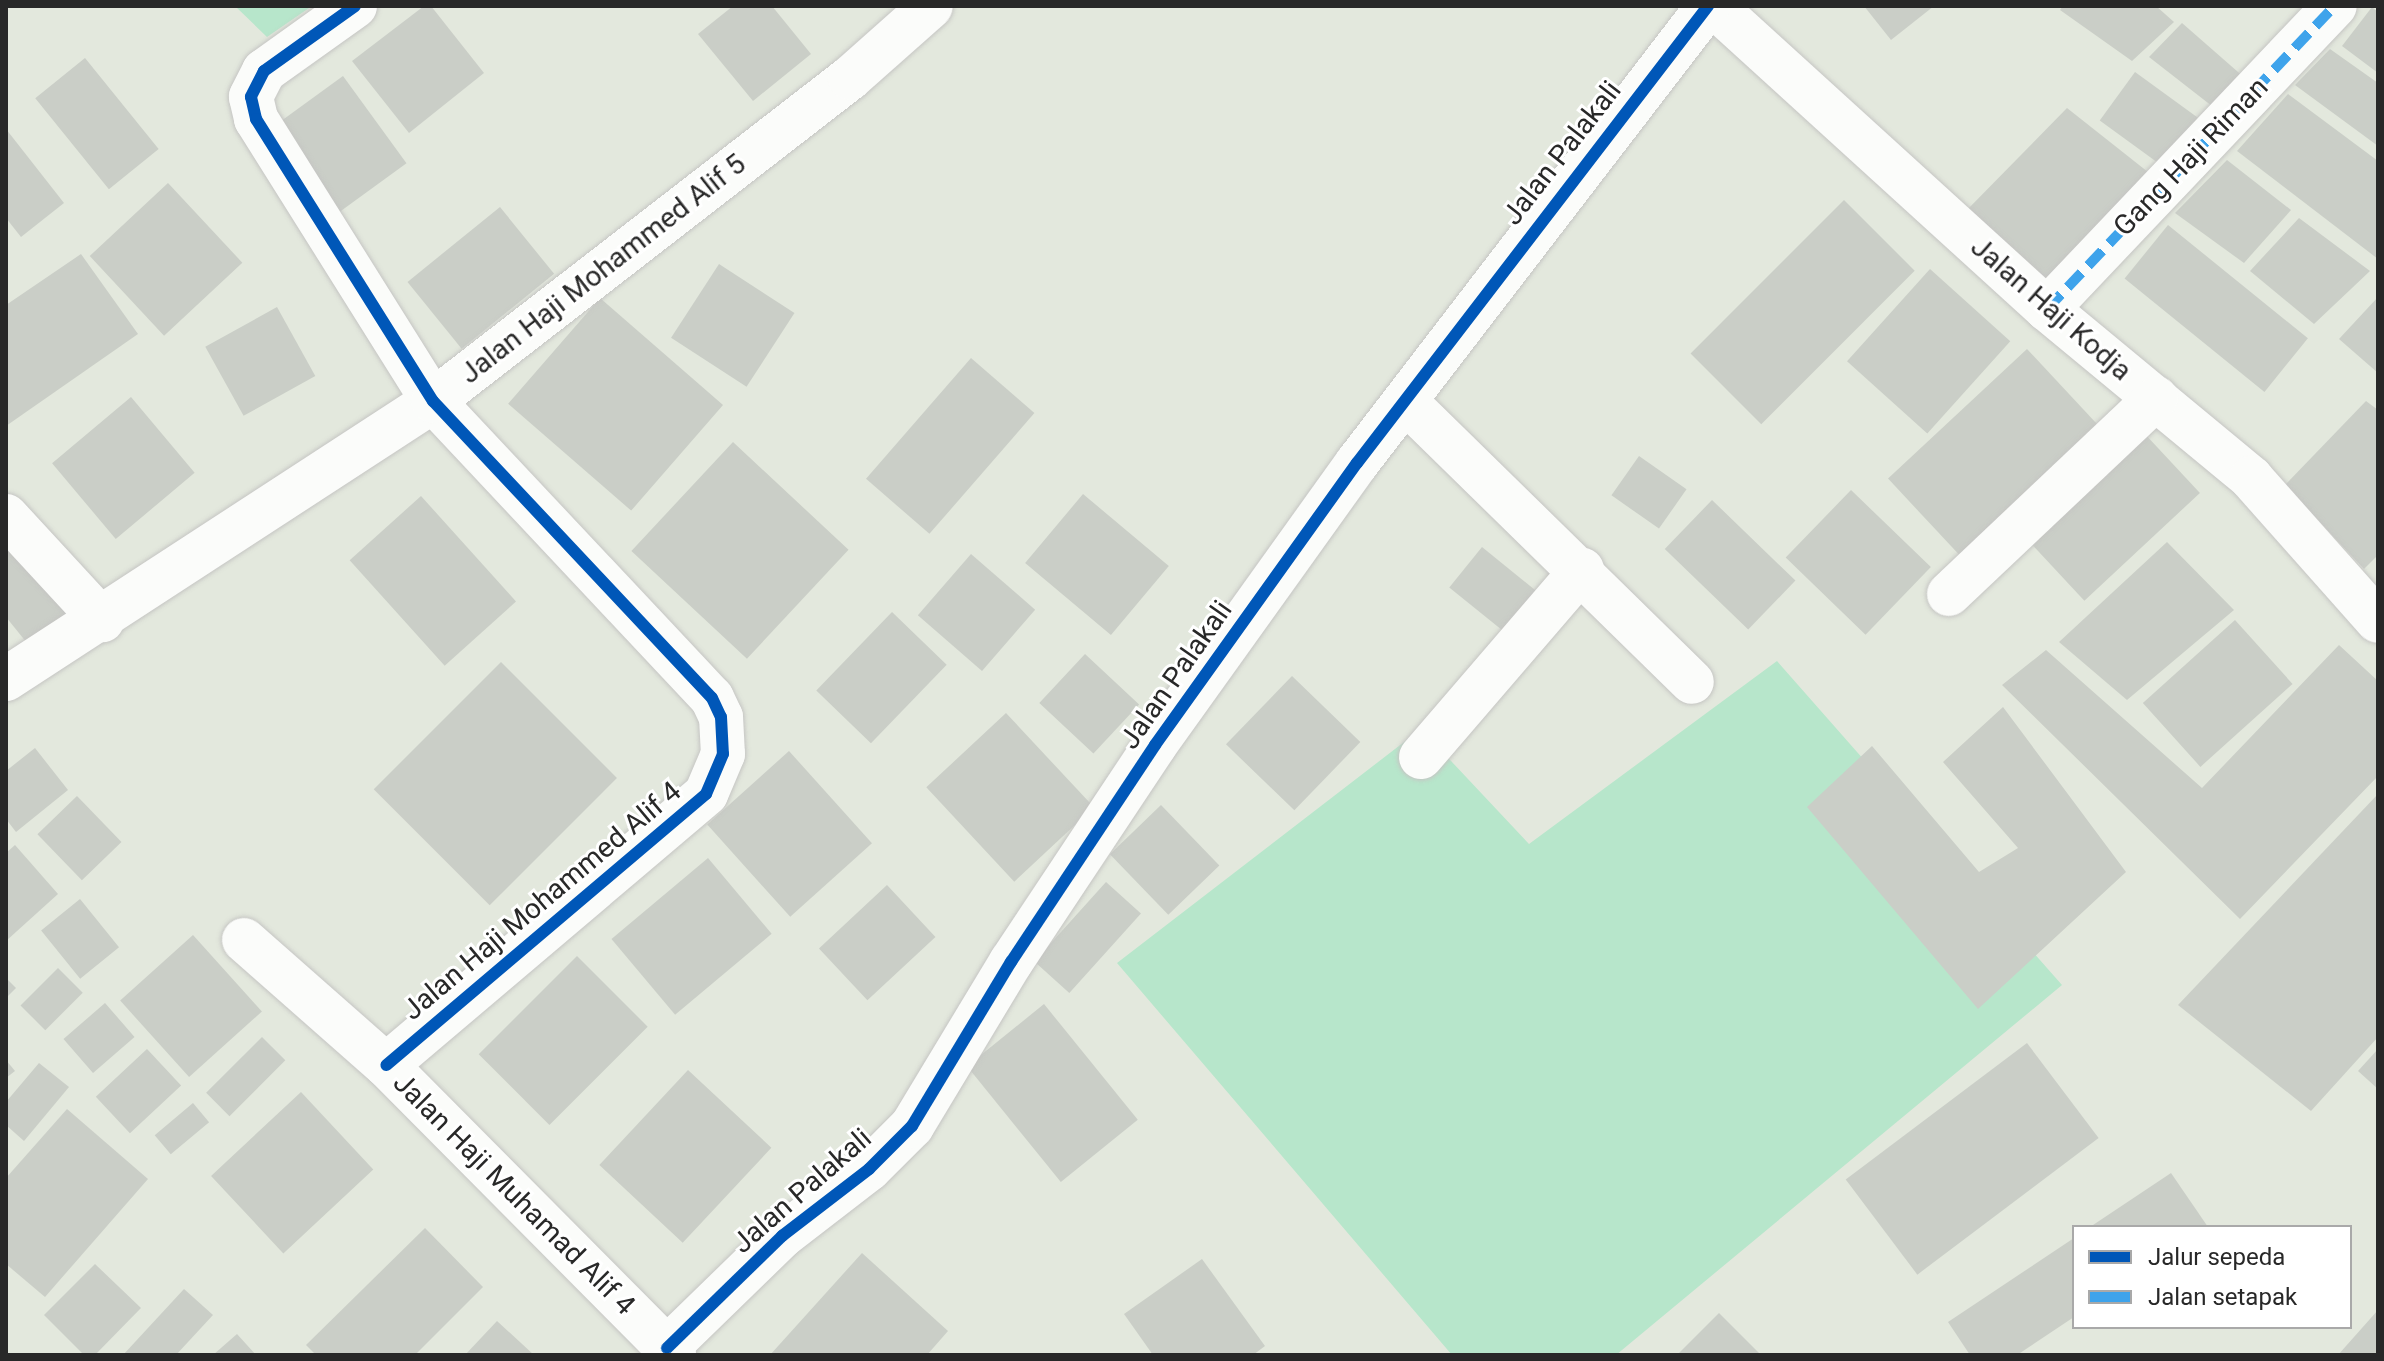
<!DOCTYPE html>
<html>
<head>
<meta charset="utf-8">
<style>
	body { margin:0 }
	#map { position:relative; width:2384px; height:1361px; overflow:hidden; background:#e3e8dd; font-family:Roboto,sans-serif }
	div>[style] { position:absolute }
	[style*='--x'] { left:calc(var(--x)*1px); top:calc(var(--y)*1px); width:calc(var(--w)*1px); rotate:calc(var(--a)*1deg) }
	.green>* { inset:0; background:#b7e6cb }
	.building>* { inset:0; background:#cacec7; transform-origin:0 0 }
	.roads { filter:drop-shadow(0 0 2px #c5c5c3) drop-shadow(0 0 2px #c5c5c3) }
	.street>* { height:44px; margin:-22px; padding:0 22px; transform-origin:22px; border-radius:22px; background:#fbfcfa }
	.quiet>* { height:10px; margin-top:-5px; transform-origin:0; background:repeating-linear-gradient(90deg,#3ea3eb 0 20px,transparent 0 30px) }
	.cycleway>* { height:12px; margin:-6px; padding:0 6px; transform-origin:6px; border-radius:6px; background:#0057b8 }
	span { translate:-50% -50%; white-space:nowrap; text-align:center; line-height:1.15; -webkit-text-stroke:6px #fff; paint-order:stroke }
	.street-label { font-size:28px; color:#282828 }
	.frame { position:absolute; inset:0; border:8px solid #282828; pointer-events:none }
	.legend { position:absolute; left:2072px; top:1225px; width:280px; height:104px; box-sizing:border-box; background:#fff; border:2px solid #a9a9a9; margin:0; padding:10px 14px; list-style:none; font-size:24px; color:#282828 }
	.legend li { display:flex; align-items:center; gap:16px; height:40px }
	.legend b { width:40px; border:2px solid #a9a9a9 }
</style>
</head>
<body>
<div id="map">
	<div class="green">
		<i style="clip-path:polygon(235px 6px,312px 6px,267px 37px)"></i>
		<i style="clip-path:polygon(1777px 661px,2062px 985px,1616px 1355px,1452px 1355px,1117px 963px,1421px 729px,1529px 844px)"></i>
	</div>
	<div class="building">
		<i style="clip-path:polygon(424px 6px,431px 6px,484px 73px,409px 133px,352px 61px)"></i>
		<i style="clip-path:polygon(733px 6px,772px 6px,811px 54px,753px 101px,698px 34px)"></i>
		<i style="clip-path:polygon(1864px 6px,1934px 6px,1891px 40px)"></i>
		<i style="clip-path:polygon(2063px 6px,2156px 6px,2174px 22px,2132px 61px,2060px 10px)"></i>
		<i style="clip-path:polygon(2372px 7px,2378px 12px,2378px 73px,2342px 46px)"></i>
		<i style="clip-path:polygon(2182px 23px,2246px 79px,2217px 110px,2149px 57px)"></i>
		<i style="clip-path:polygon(2330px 49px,2378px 83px,2378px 146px,2295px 85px)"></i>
		<i style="left:85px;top:58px;width:117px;height:64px;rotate:51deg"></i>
		<i style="left:2135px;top:72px;width:88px;height:60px;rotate:36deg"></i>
		<i style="left:343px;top:76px;width:108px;height:82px;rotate:54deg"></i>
		<i style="clip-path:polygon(2288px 94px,2378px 161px,2378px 259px,2237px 151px)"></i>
		<i style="clip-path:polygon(2067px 108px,2153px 176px,2050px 284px,1963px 214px)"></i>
		<i style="clip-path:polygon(6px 129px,64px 203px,21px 237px,6px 218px)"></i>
		<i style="clip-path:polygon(2227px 160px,2291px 210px,2244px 263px,2175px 213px)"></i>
		<i style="left:168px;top:183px;width:109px;height:107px;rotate:47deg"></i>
		<i style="left:1844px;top:200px;width:100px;height:217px;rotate:45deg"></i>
		<i style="left:500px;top:207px;width:86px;height:119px;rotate:51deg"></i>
		<i style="clip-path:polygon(2299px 218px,2370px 271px,2314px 324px,2250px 271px)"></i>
		<i style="left:2168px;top:225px;width:180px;height:69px;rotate:39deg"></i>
		<i style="clip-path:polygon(81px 254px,138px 334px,6px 426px,6px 305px)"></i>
		<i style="left:719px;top:264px;width:90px;height:88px;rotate:33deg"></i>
		<i style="left:1930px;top:269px;width:108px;height:124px;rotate:42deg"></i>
		<i style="clip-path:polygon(2378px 297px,2378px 373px,2339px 339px)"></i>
		<i style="left:600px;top:298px;width:163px;height:140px;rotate:41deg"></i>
		<i style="left:277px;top:307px;width:79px;height:82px;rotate:61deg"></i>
		<i style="left:2027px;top:349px;width:105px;height:190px;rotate:47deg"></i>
		<i style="left:971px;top:358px;width:84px;height:160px;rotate:41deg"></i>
		<i style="left:131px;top:397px;width:99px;height:103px;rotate:50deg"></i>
		<i style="clip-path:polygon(2366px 401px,2378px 410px,2378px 555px,2364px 569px,2285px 485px)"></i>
		<i style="left:2144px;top:433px;width:82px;height:158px;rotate:47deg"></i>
		<i style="left:733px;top:442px;width:158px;height:149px;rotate:43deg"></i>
		<i style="left:1639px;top:456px;width:58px;height:48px;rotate:35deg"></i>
		<i style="left:1851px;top:490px;width:111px;height:94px;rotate:44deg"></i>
		<i style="left:1083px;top:494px;width:112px;height:90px;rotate:40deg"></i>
		<i style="left:421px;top:496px;width:142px;height:96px;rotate:48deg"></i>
		<i style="left:1712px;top:500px;width:116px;height:68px;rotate:44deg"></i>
		<i style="clip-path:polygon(6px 530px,73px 615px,31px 648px,6px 617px)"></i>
		<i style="clip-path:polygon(2167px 542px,2234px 610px,2127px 700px,2059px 642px)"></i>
		<i style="left:1482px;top:547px;width:73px;height:52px;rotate:39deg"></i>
		<i style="left:971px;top:554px;width:85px;height:81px;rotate:41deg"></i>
		<i style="left:892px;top:612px;width:76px;height:109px;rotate:44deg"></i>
		<i style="left:2235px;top:620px;width:86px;height:124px;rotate:48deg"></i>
		<i style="clip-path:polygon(2339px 645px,2378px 681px,2378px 776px,2240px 919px,2002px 685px,2046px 650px,2202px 788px)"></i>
		<i style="left:1085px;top:654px;width:74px;height:67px;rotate:43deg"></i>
		<i style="left:501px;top:662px;width:164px;height:180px;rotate:45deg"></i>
		<i style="left:1292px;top:676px;width:95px;height:95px;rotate:44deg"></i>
		<i style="clip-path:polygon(2003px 707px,2126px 872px,1978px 1009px,1807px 807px,1872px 746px,1979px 872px,2018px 848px,1943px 762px)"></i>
		<i style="left:1006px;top:713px;width:129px;height:109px;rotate:47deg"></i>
		<i style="clip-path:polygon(35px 748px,68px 790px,16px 832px,6px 819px,6px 771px)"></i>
		<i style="left:789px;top:751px;width:124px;height:110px;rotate:48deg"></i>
		<i style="clip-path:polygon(2378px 794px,2378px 1037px,2311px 1111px,2178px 1005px)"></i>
		<i style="left:77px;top:796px;width:64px;height:55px;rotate:46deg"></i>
		<i style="left:1161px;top:805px;width:84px;height:71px;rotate:46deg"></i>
		<i style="clip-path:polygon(15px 845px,58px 894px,6px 941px,6px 853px)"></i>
		<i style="left:708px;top:858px;width:99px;height:126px;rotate:50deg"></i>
		<i style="left:1106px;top:882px;width:47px;height:107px;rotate:42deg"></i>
		<i style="left:887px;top:885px;width:71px;height:93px;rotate:47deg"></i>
		<i style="left:80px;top:899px;width:62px;height:50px;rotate:51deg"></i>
		<i style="left:193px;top:935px;width:103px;height:98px;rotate:48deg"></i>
		<i style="left:577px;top:956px;width:100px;height:139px;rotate:45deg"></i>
		<i style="left:58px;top:968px;width:35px;height:53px;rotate:45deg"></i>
		<i style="clip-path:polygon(6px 978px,16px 988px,6px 998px)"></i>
		<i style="left:105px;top:1003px;width:45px;height:55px;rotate:49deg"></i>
		<i style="left:1044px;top:1004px;width:149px;height:99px;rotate:51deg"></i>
		<i style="left:262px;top:1037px;width:33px;height:79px;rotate:45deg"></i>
		<i style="left:2027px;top:1043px;width:119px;height:227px;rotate:53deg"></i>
		<i style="left:147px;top:1049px;width:50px;height:70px;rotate:47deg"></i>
		<i style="clip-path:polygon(2378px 1049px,2378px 1089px,2358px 1071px)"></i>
		<i style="clip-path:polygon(6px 1060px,15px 1071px,6px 1078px)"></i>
		<i style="clip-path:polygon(39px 1063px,69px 1087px,24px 1141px,6px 1125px,6px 1102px)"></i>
		<i style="left:688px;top:1070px;width:114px;height:130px;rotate:43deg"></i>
		<i style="left:301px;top:1092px;width:106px;height:123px;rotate:47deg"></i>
		<i style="left:193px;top:1103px;width:25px;height:50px;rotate:50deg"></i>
		<i style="clip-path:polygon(67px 1109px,148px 1179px,45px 1297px,6px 1264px,6px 1178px)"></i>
		<i style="clip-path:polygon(2171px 1173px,2208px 1227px,2090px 1227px)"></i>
		<i style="clip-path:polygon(425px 1228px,483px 1287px,415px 1355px,316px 1355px,306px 1345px)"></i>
		<i style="clip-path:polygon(2074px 1238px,2074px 1317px,2017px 1355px,1970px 1355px,1948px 1322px)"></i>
		<i style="clip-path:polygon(862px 1253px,948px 1331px,927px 1355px,770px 1355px)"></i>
		<i style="clip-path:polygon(1202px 1259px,1265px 1346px,1253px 1355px,1153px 1355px,1124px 1314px)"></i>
		<i style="clip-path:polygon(95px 1264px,141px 1308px,95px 1355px,84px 1355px,44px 1315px)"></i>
		<i style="clip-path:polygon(184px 1289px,213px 1315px,176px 1355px,123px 1355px)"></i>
		<i style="clip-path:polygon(2378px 1310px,2378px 1355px,2338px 1355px)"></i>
		<i style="clip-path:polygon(1719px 1313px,1761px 1355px,1677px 1355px)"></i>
		<i style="clip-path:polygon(497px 1321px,534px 1355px,465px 1355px)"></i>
		<i style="clip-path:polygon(237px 1334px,256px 1355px,213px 1355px)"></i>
	</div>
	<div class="roads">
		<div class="street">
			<i style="--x:355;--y:6;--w:112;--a:144.5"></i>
			<i style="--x:264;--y:71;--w:29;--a:117"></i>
			<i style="--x:251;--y:97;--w:23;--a:77"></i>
			<i style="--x:256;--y:119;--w:333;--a:57.9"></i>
			<i style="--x:433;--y:401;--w:407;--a:46.8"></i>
			<i style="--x:712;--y:698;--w:21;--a:65"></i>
			<i style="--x:721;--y:717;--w:37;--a:87"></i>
			<i style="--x:723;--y:754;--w:43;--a:113"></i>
			<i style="--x:706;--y:794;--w:419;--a:139.7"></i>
			<i style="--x:1714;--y:6;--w:450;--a:42.3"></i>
			<i style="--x:2047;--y:309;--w:265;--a:39.6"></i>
			<i style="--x:2251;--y:478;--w:191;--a:48.4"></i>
			<i style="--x:2047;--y:309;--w:418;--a:-46.5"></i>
			<i style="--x:1406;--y:402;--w:400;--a:44.4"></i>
			<i style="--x:6;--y:516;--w:142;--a:47.3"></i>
			<i style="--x:1949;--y:594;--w:285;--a:-43.4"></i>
			<i style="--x:6;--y:679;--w:510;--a:-33.07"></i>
			<i style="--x:433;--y:401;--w:527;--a:-37.76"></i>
			<i style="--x:850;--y:78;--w:108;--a:-41.6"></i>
			<i style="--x:1421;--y:757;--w:247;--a:-49.3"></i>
			<i style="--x:244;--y:940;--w:189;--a:41.4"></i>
			<i style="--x:386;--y:1065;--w:409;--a:45.2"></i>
			<i style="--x:667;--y:1348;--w:161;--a:-44.2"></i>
			<i style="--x:782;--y:1236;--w:110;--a:-37.6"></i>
			<i style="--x:869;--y:1169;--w:61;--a:-45"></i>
			<i style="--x:912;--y:1126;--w:192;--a:-58.9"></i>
			<i style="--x:1011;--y:962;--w:260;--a:-56.4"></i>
			<i style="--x:1155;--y:745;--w:347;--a:-54.4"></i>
			<i style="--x:1357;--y:463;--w:576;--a:-52.47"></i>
		</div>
	</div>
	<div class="quiet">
		<i style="--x:2047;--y:309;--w:418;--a:-46.5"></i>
	</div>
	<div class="cycleway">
		<i style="--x:355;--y:6;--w:112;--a:144.5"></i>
		<i style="--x:264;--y:71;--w:29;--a:117"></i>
		<i style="--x:251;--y:97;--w:23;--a:77"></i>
		<i style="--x:256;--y:119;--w:333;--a:57.9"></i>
		<i style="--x:433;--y:401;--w:407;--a:46.8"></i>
		<i style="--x:712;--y:698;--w:21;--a:65"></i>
		<i style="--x:721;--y:717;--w:37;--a:87"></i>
		<i style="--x:723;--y:754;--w:43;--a:113"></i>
		<i style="--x:706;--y:794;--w:419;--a:139.7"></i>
		<i style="--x:667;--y:1348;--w:161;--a:-44.2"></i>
		<i style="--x:782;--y:1236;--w:110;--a:-37.6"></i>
		<i style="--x:869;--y:1169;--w:61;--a:-45"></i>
		<i style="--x:912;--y:1126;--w:192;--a:-58.9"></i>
		<i style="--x:1011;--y:962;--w:260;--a:-56.4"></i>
		<i style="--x:1155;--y:745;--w:347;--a:-54.4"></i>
		<i style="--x:1357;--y:463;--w:576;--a:-52.47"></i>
	</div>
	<div class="street-label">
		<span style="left:1562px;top:153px;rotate:-52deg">Jalan Palakali</span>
		<span style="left:2191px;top:157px;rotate:-46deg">Gang Haji Riman</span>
		<span style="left:603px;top:269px;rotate:-38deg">Jalan Haji Mohammed Alif 5</span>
		<span style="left:2051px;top:309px;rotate:41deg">Jalan Haji Kodja</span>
		<span style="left:1176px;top:675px;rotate:-55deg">Jalan Palakali</span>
		<span style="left:542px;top:901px;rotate:-40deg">Jalan Haji Mohammed Alif 4</span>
		<span style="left:802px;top:1191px;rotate:-41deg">Jalan Palakali</span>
		<span style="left:514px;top:1194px;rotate:45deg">Jalan Haji Muhamad Alif 4</span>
	</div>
	<div class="frame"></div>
	<ul class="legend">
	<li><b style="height:10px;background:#0057b8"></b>Jalur sepeda</li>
	<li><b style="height:10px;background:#3ea3eb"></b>Jalan setapak</li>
	</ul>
</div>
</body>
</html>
